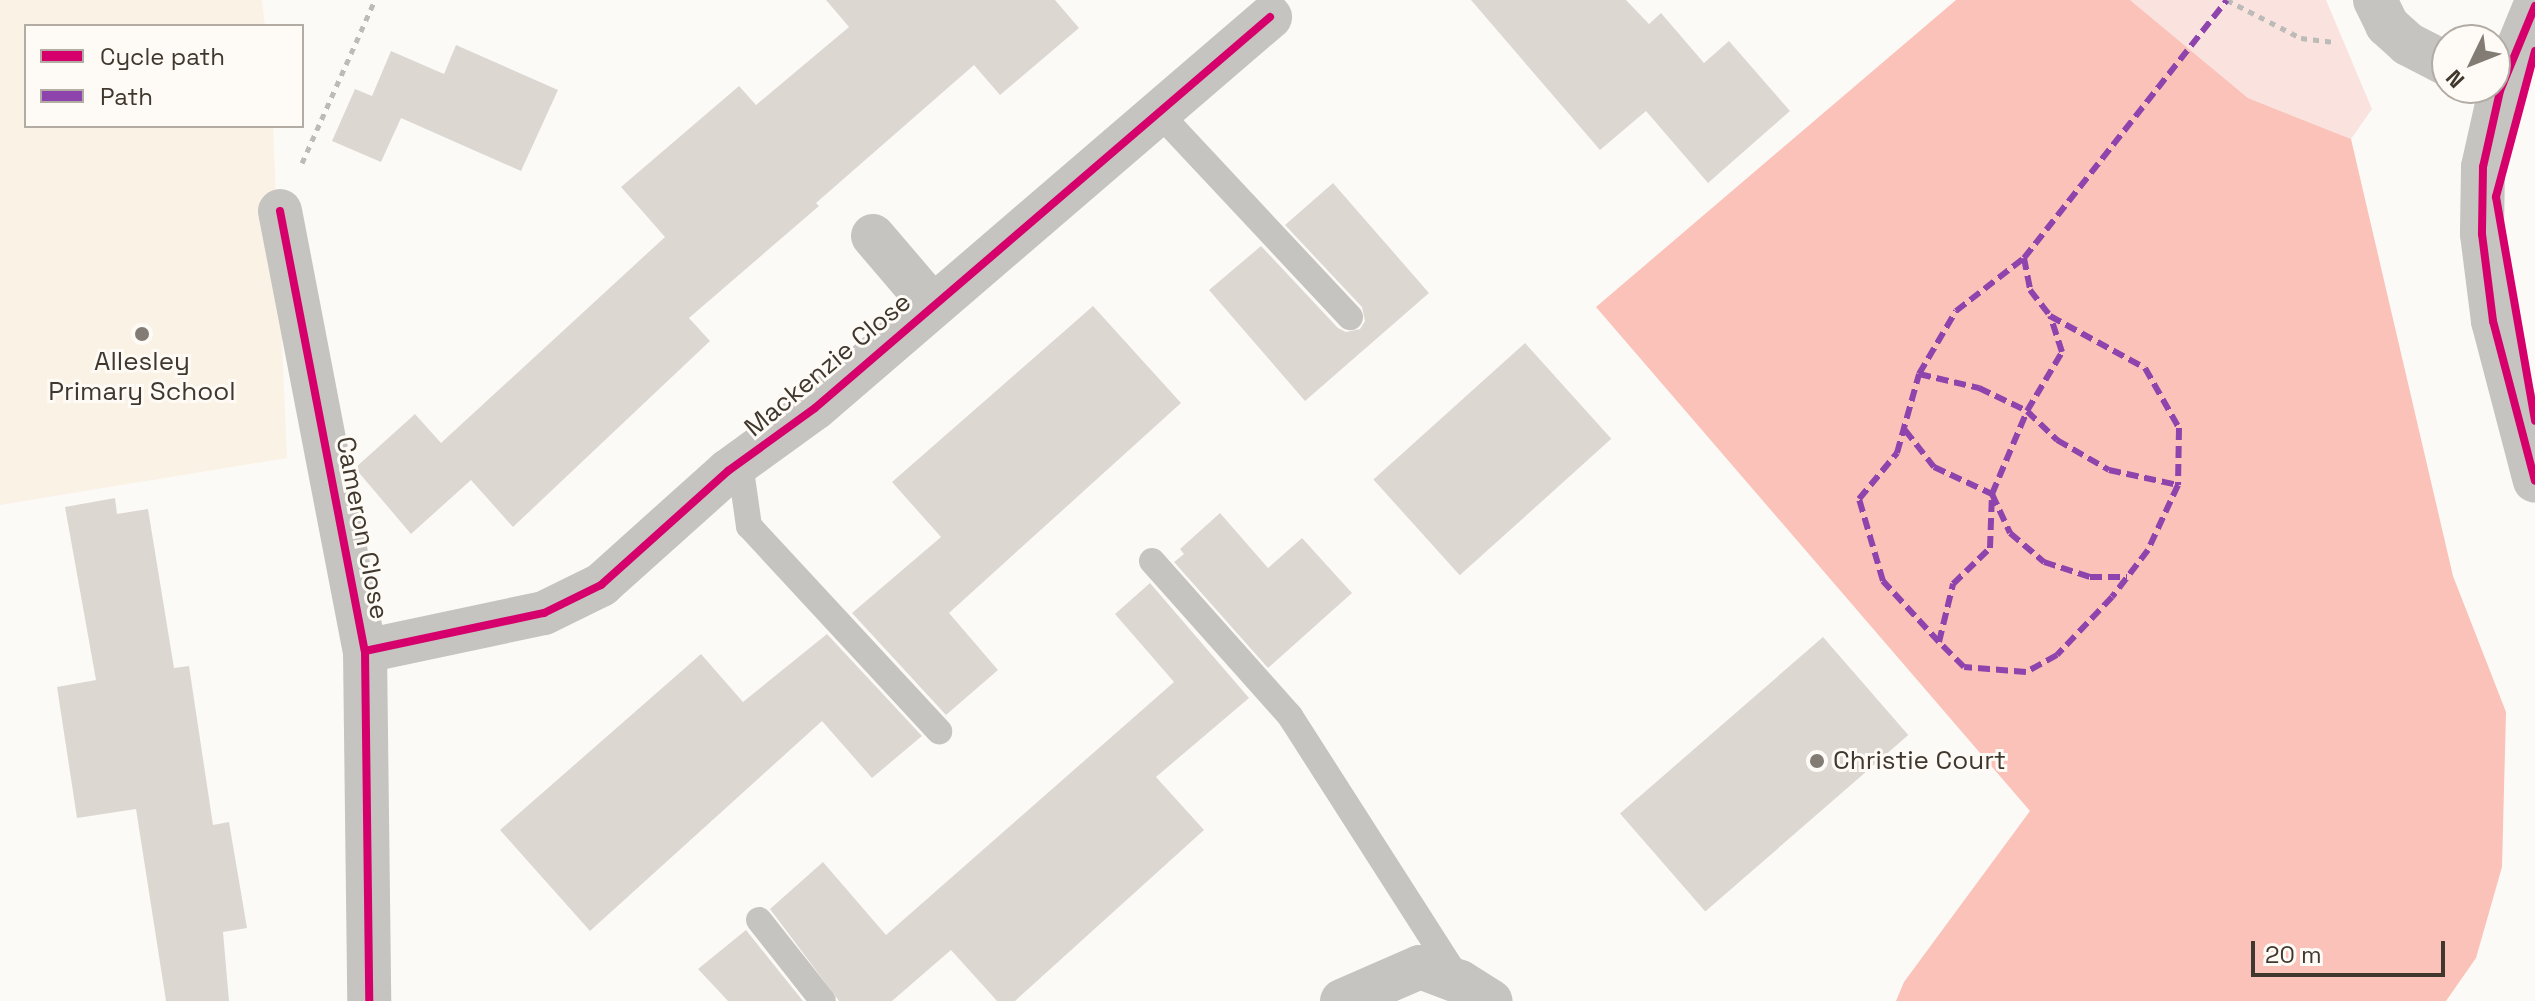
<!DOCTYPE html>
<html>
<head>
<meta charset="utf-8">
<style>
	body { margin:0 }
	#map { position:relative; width:2535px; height:1001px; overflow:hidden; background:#fcfaf7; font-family:"Space Grotesk",sans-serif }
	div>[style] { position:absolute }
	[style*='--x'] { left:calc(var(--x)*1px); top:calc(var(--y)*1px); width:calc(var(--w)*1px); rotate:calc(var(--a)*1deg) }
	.built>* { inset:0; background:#fbf2e6 }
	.green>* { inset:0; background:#fae3de }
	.forest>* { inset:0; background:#fac2b8 }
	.building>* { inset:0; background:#ddd7d2; transform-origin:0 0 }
	.path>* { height:5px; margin-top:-2.5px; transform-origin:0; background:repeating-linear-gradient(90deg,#bcbbb7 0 6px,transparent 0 12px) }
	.service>* { height:26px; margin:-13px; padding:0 13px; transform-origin:13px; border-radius:13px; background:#c5c4c0 }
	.minor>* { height:44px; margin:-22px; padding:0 22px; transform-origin:22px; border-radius:22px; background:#c5c4c0 }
	.tertiary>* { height:44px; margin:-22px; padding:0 22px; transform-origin:22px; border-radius:22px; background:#c5c4c0 }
	.quiet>* { height:6px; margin-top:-3px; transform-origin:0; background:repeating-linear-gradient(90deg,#8e44ad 0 12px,transparent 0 18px) }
	.cycleway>* { height:8px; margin:-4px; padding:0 4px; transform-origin:4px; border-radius:4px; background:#d6006c }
	.dots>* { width:22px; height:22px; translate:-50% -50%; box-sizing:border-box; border:4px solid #fefaf5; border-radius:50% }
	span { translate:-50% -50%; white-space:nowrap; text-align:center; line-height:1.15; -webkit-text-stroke:6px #fefaf5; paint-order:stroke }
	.poi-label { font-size:26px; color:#40382e }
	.left { translate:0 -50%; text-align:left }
	.street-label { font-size:26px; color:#40382e }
	.legend { position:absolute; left:24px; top:24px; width:280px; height:104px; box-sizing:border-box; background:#fefaf5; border:2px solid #b2aca5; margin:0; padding:10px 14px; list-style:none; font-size:24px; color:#40382e }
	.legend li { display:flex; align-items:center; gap:16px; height:40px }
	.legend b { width:40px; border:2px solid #b2aca5 }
	.north { position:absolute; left:2431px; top:24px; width:80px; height:80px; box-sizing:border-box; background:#fefaf5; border:2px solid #b2aca5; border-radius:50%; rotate:227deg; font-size:22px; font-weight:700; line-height:32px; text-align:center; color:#40382e }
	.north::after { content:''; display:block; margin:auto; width:28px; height:36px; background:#827c74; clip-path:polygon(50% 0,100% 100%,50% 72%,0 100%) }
	.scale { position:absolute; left:2251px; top:941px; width:194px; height:36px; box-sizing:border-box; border:4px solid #40382e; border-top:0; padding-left:10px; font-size:24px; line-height:28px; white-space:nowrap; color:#40382e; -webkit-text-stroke:6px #fefaf5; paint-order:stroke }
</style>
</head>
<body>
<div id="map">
	<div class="built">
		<i style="clip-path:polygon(0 0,262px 0,265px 26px,26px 26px,26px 126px,273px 126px,287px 458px,0 505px)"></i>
	</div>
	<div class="green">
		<i style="clip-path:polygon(2130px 0,2326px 0,2372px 109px,2351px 139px,2248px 98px)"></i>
	</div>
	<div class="forest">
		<i style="clip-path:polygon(1956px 0,2130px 0,2248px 98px,2351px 139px,2453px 576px,2506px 712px,2502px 867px,2476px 958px,2446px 1001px,1896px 1001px,1904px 982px,2030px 811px,1596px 307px)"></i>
	</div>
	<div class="building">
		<i style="clip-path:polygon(826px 0,1055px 0,1079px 28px,1000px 95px,974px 65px,816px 203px,819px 206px,689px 318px,710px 341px,513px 527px,471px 480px,411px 534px,355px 468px,415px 414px,441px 443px,665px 237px,621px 187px,739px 86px,756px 105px,849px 27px)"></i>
		<i style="clip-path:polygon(1471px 0,1626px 0,1649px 24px,1661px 13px,1704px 63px,1729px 41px,1790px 111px,1708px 183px,1646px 111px,1600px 150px)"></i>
		<i style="clip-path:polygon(456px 45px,558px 90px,521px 171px,401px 118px,381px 162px,332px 141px,355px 89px,372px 96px,391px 51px,444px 74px)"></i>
		<i style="clip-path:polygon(1333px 183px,1429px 293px,1305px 401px,1209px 290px,1261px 246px,1338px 328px,1346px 332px,1360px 329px,1365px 321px,1362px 307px,1285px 225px)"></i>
		<i style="clip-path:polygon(1093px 306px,1181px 403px,949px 613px,998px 670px,946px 715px,852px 613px,941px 537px,892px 482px)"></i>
		<i style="left:1525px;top:343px;width:129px;height:204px;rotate:48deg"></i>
		<i style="clip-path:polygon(115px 498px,117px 514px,148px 509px,174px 668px,189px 666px,213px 825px,229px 822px,247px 928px,223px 932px,229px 1001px,166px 1001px,136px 809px,77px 818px,57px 687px,96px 680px,65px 507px)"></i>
		<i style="clip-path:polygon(1220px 513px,1268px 568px,1302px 538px,1352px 593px,1268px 668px,1174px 562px,1184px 554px,1180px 549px)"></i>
		<i style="clip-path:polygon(1150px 583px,1249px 698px,1156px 777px,1204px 830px,1015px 1001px,997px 1001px,951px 950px,892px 1001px,839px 1001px,770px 909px,823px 862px,886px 935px,1174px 682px,1115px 614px)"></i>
		<i style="clip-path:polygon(827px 634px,922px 736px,872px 778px,822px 721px,590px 931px,500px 830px,701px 654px,743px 702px)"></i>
		<i style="left:1823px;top:637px;width:130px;height:269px;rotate:49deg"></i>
		<i style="clip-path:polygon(746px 930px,803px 1001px,728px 1001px,698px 969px)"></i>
	</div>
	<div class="path">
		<i style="--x:2227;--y:0;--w:83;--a:27.2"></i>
		<i style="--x:2301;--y:38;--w:33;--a:7"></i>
		<i style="--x:302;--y:163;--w:179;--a:-65.9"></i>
	</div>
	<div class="service">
		<i style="--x:1158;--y:112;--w:281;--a:46.9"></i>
		<i style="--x:740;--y:463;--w:64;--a:81.9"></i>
		<i style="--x:749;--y:526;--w:280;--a:47.2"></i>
		<i style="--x:1152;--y:561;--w:208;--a:48.3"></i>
		<i style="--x:1290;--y:716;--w:312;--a:57.4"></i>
		<i style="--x:759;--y:920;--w:103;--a:51.7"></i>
	</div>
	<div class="minor">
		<i style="--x:280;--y:211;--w:448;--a:79.1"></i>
		<i style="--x:365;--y:651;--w:350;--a:89.3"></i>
		<i style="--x:873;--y:236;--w:89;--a:49.5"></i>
		<i style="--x:365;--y:651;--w:183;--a:-12"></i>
		<i style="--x:544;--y:613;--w:64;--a:-26.2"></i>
		<i style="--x:601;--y:585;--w:171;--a:-41.9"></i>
		<i style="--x:728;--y:471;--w:107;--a:-35.9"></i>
		<i style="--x:815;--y:408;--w:600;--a:-40.67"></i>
		<i style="--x:1342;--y:1001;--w:85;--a:-23.6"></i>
		<i style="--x:1420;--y:967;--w:43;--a:20.6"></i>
		<i style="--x:1460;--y:982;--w:36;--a:32"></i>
	</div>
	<div class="tertiary">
		<i style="--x:2375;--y:0;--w:28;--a:64"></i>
		<i style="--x:2387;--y:25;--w:28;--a:42"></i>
		<i style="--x:2408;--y:44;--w:44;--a:27.1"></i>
		<i style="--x:2535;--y:6;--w:92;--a:112.4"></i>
		<i style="--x:2500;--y:91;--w:78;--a:102.6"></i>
		<i style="--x:2483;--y:167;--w:67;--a:90.9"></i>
		<i style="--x:2482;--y:234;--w:88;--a:82.8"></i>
		<i style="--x:2493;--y:321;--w:165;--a:75.3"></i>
	</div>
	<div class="quiet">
		<i style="--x:2024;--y:258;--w:33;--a:79"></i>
		<i style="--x:2030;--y:290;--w:33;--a:52"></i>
		<i style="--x:2050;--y:316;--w:108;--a:28.7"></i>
		<i style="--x:2145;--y:368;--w:69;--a:60.5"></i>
		<i style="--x:2179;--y:428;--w:57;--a:91"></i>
		<i style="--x:2178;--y:485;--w:72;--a:114.8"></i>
		<i style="--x:2148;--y:550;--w:59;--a:127.5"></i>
		<i style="--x:2112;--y:597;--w:80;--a:133.5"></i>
		<i style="--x:2057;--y:655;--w:35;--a:151"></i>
		<i style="--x:2026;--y:672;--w:62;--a:-175.4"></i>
		<i style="--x:1964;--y:667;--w:35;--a:-135"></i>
		<i style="--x:1939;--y:642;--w:83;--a:-132.6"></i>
		<i style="--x:1883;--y:581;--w:85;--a:-106.3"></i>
		<i style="--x:1859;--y:499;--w:60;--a:-50.4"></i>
		<i style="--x:1897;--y:453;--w:82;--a:-74.4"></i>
		<i style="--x:1919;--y:374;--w:73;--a:-59.6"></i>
		<i style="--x:1956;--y:311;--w:86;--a:-37.9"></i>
		<i style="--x:2024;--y:258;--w:328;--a:-51.8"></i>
		<i style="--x:1919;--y:374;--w:62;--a:13.1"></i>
		<i style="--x:1979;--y:388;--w:53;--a:25.6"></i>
		<i style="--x:2027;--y:411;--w:42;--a:44"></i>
		<i style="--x:2057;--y:440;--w:60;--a:30"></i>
		<i style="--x:2109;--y:470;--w:71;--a:12.3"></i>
		<i style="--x:1905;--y:430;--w:47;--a:51.9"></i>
		<i style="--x:1934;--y:467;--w:64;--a:25"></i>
		<i style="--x:1992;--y:494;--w:43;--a:65.2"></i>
		<i style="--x:2010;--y:533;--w:45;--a:40.5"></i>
		<i style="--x:2044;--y:562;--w:48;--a:18.1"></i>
		<i style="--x:2090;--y:577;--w:37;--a:0"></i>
		<i style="--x:1939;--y:642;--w:60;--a:-76.4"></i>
		<i style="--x:1953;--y:584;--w:52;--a:-44.2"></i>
		<i style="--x:1990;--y:548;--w:54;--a:-87.9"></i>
		<i style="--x:1992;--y:494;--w:90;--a:-67.1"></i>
		<i style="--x:2027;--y:411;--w:69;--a:-59.3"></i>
		<i style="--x:2062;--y:352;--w:38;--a:-108"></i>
	</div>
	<div class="cycleway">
		<i style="--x:2535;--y:6;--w:92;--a:112.4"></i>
		<i style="--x:2500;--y:91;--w:78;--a:102.6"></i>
		<i style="--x:2483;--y:167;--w:67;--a:90.9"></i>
		<i style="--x:2482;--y:234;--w:88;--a:82.8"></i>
		<i style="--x:2493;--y:321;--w:165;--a:75.3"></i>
		<i style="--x:2535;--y:51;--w:151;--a:105"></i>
		<i style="--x:2496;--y:197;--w:227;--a:80.1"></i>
		<i style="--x:280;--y:211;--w:448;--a:79.1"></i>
		<i style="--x:365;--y:651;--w:350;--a:89.3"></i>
		<i style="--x:365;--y:651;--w:183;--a:-12"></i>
		<i style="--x:544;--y:613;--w:64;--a:-26.2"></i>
		<i style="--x:601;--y:585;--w:171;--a:-41.9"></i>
		<i style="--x:728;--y:471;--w:107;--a:-35.9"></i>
		<i style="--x:815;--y:408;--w:600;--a:-40.67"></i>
	</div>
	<div class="dots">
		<i style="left:142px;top:334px;background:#827c74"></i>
		<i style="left:1817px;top:761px;background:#827c74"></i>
	</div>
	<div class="poi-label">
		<span style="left:142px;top:377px">Allesley<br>Primary School</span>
		<span class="left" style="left:1833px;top:761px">Christie Court</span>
	</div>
	<div class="street-label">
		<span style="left:828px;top:365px;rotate:-40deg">Mackenzie Close</span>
		<span style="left:362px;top:528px;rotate:79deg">Cameron Close</span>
	</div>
	<ul class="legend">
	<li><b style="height:10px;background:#d6006c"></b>Cycle path</li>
	<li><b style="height:10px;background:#8e44ad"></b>Path</li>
	</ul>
	<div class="north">N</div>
	<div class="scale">20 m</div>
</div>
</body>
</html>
